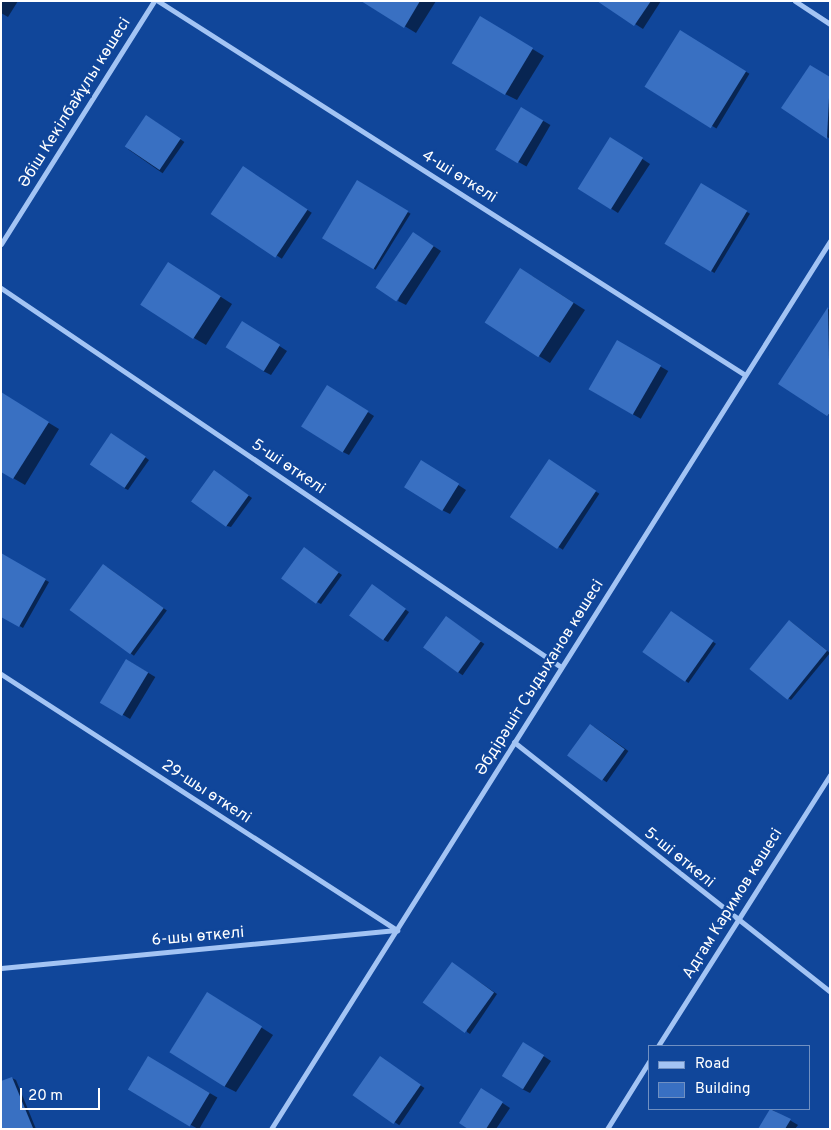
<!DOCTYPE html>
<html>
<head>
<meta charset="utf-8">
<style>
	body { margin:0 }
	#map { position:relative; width:831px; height:1130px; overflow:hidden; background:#10469a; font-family:Overpass,sans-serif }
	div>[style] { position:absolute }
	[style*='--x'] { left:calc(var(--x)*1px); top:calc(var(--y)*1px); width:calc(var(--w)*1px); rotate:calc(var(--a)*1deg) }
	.shadow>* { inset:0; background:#0007; transform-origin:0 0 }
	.building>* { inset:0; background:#3970c2; transform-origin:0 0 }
	.street>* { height:5px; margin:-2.5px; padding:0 2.5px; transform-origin:2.5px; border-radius:2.5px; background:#a3c4f4 }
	span { translate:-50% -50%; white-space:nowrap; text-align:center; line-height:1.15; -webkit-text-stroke:4.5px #10469a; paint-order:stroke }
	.street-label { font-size:16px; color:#fff }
	.frame { position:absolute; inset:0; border:2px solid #fff; pointer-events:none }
	.legend { position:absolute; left:648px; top:1045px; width:162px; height:65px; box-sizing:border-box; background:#10469a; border:1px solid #7090c2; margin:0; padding:6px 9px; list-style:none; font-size:15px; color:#fff }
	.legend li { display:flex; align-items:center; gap:10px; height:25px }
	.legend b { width:25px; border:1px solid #7090c2 }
	.scale { position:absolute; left:20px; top:1088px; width:80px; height:22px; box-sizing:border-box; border:2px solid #fff; border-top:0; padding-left:6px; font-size:15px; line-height:18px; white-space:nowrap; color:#fff; -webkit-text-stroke:4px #10469a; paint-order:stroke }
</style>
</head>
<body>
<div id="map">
	<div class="shadow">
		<i style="clip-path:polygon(1px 1px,18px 1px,8px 17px,1px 13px)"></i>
		<i style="clip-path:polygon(363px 1px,436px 1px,416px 33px)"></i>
		<i style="clip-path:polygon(599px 1px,661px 1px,643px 29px)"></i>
		<i style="clip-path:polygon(481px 18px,544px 56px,517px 100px,505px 94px)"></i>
		<i style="left:680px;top:32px;width:81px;height:64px;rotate:31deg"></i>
		<i style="clip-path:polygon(830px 78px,830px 139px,783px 108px)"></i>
		<i style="left:521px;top:108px;width:34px;height:48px;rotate:30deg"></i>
		<i style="left:150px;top:118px;width:42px;height:38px;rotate:35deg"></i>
		<i style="clip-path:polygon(618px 143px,650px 164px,618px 213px,579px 188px)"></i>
		<i style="left:243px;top:168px;width:82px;height:55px;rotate:33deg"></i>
		<i style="left:358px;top:181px;width:62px;height:66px;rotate:32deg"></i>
		<i style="left:702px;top:185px;width:56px;height:69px;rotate:31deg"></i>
		<i style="clip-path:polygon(421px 238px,441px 251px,406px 305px,398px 301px)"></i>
		<i style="clip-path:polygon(179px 270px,232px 304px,206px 345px,194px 338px)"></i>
		<i style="clip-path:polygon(532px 276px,585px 310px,550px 363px,487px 323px)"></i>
		<i style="clip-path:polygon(828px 309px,830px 310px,830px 416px,780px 384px)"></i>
		<i style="clip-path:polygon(250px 327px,287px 351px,271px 375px,263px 371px)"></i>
		<i style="left:618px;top:342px;width:58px;height:55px;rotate:30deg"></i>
		<i style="clip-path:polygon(335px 391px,374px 416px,349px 455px,341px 451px)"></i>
		<i style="clip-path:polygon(1px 394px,59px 429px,25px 485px,1px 471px)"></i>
		<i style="clip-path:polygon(115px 436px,149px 460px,128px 490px,124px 488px)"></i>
		<i style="left:549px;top:461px;width:60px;height:67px;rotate:33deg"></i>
		<i style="clip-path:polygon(429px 466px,466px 490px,450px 514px,442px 510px)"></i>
		<i style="clip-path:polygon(218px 474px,252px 498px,231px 527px,227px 526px)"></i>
		<i style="clip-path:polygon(308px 550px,342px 575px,321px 604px,317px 602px)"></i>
		<i style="clip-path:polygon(1px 555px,49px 582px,23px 628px,1px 615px)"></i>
		<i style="left:107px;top:567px;width:74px;height:56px;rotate:36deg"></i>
		<i style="clip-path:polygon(375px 588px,409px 612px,388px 642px,384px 640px)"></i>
		<i style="left:675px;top:615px;width:50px;height:48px;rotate:35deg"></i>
		<i style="left:450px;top:620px;width:42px;height:38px;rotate:35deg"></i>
		<i style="clip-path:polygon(790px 621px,830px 653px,791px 700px,788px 698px)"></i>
		<i style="left:127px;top:660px;width:33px;height:49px;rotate:31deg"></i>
		<i style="left:594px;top:727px;width:42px;height:38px;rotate:35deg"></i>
		<i style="clip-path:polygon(456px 966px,497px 994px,470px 1034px,467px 1032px)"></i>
		<i style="clip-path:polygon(219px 1000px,273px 1035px,236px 1092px,224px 1086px)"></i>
		<i style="clip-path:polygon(531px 1048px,551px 1061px,530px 1093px,522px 1089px)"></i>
		<i style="left:149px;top:1058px;width:79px;height:37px;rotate:30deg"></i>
		<i style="left:383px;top:1060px;width:50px;height:45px;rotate:34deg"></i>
		<i style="clip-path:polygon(12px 1078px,16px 1080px,36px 1129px,1px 1129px)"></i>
		<i style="clip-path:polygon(489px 1094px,510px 1108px,496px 1129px,471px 1129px)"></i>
		<i style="clip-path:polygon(771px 1109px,798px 1125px,795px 1129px,759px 1129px)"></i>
	</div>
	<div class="building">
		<i style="clip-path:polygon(361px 1px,420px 1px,404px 28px)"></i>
		<i style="clip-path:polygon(597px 1px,651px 1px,634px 26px)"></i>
		<i style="left:480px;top:16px;width:62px;height:55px;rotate:31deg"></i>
		<i style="left:680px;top:30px;width:78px;height:67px;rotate:32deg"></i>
		<i style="clip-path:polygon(810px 65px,830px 77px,827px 139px,781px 108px)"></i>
		<i style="left:521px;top:107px;width:26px;height:50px;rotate:31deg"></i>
		<i style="left:146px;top:115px;width:42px;height:38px;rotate:34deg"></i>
		<i style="left:610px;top:137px;width:39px;height:61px;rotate:32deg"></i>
		<i style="left:243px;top:166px;width:78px;height:58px;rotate:34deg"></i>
		<i style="left:357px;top:180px;width:60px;height:68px;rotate:31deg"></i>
		<i style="left:701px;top:183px;width:54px;height:71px;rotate:31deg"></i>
		<i style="left:413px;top:232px;width:25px;height:67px;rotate:34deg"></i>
		<i style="left:168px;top:262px;width:63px;height:51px;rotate:33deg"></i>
		<i style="left:520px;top:268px;width:64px;height:65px;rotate:33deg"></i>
		<i style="clip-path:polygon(828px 307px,830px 413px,827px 416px,778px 384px)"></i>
		<i style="left:242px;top:321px;width:45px;height:31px;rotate:32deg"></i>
		<i style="left:617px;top:340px;width:51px;height:57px;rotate:30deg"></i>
		<i style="left:327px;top:385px;width:49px;height:49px;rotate:32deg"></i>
		<i style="clip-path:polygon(1px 392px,49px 422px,13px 479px,1px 472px)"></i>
		<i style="left:111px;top:433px;width:42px;height:38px;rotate:34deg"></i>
		<i style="left:549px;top:459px;width:57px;height:70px;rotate:34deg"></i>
		<i style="left:421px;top:460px;width:45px;height:32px;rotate:32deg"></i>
		<i style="left:214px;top:470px;width:43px;height:39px;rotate:36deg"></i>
		<i style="left:304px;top:547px;width:43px;height:39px;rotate:36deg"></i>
		<i style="clip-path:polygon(1px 553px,46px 579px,19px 627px,1px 617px)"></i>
		<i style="left:103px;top:564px;width:75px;height:57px;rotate:36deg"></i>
		<i style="left:372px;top:584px;width:42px;height:39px;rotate:36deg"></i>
		<i style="left:671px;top:611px;width:52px;height:50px;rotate:35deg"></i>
		<i style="left:446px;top:616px;width:43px;height:39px;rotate:36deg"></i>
		<i style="left:789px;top:620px;width:49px;height:63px;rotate:39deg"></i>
		<i style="left:126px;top:659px;width:26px;height:51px;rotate:31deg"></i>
		<i style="left:590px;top:724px;width:43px;height:39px;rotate:36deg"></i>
		<i style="left:452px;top:962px;width:52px;height:50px;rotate:36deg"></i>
		<i style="left:207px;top:992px;width:65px;height:71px;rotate:32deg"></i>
		<i style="left:523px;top:1042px;width:25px;height:40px;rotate:32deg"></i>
		<i style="left:148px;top:1056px;width:72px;height:39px;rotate:31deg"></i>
		<i style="left:380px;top:1056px;width:50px;height:48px;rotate:35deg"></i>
		<i style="clip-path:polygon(12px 1077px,33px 1128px,31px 1129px,1px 1129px,1px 1081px)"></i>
		<i style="clip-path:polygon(481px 1088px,503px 1102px,486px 1129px,468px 1129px,459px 1123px)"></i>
		<i style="clip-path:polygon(770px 1109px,791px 1119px,785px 1129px,758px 1129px)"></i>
	</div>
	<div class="street">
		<i style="--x:158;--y:1;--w:696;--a:32.5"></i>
		<i style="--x:795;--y:1;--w:42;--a:33.3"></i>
		<i style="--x:1;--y:244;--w:287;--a:-57.8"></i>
		<i style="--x:1;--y:288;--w:676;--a:34.09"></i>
		<i style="--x:1;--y:674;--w:472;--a:32.9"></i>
		<i style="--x:514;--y:742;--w:403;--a:38.3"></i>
		<i style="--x:1;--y:968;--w:397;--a:-5.5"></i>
		<i style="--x:658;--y:1046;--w:321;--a:-57.6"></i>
		<i style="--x:271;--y:1129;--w:1049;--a:-57.81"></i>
		<i style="--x:607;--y:1129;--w:81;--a:-58.1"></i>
	</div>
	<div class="street-label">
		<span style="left:75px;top:103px;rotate:-58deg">Әбіш Кекілбайұлы көшесі</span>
		<span style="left:459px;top:177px;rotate:32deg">4-ші өткелі</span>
		<span style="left:288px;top:467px;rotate:34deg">5-ші өткелі</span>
		<span style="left:540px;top:678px;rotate:-58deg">Әбдірәшіт Сыдыханов көшесі</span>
		<span style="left:206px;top:792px;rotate:33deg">29-шы өткелі</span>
		<span style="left:679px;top:858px;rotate:39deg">5-ші өткелі</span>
		<span style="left:733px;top:904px;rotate:-58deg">Адгам Каримов көшесі</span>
		<span style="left:198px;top:937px;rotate:-5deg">6-шы өткелі</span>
	</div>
	<div class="frame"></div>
	<ul class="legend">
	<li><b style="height:6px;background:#a3c4f4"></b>Road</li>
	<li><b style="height:14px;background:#3970c2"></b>Building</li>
	</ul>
	<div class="scale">20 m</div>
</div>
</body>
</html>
